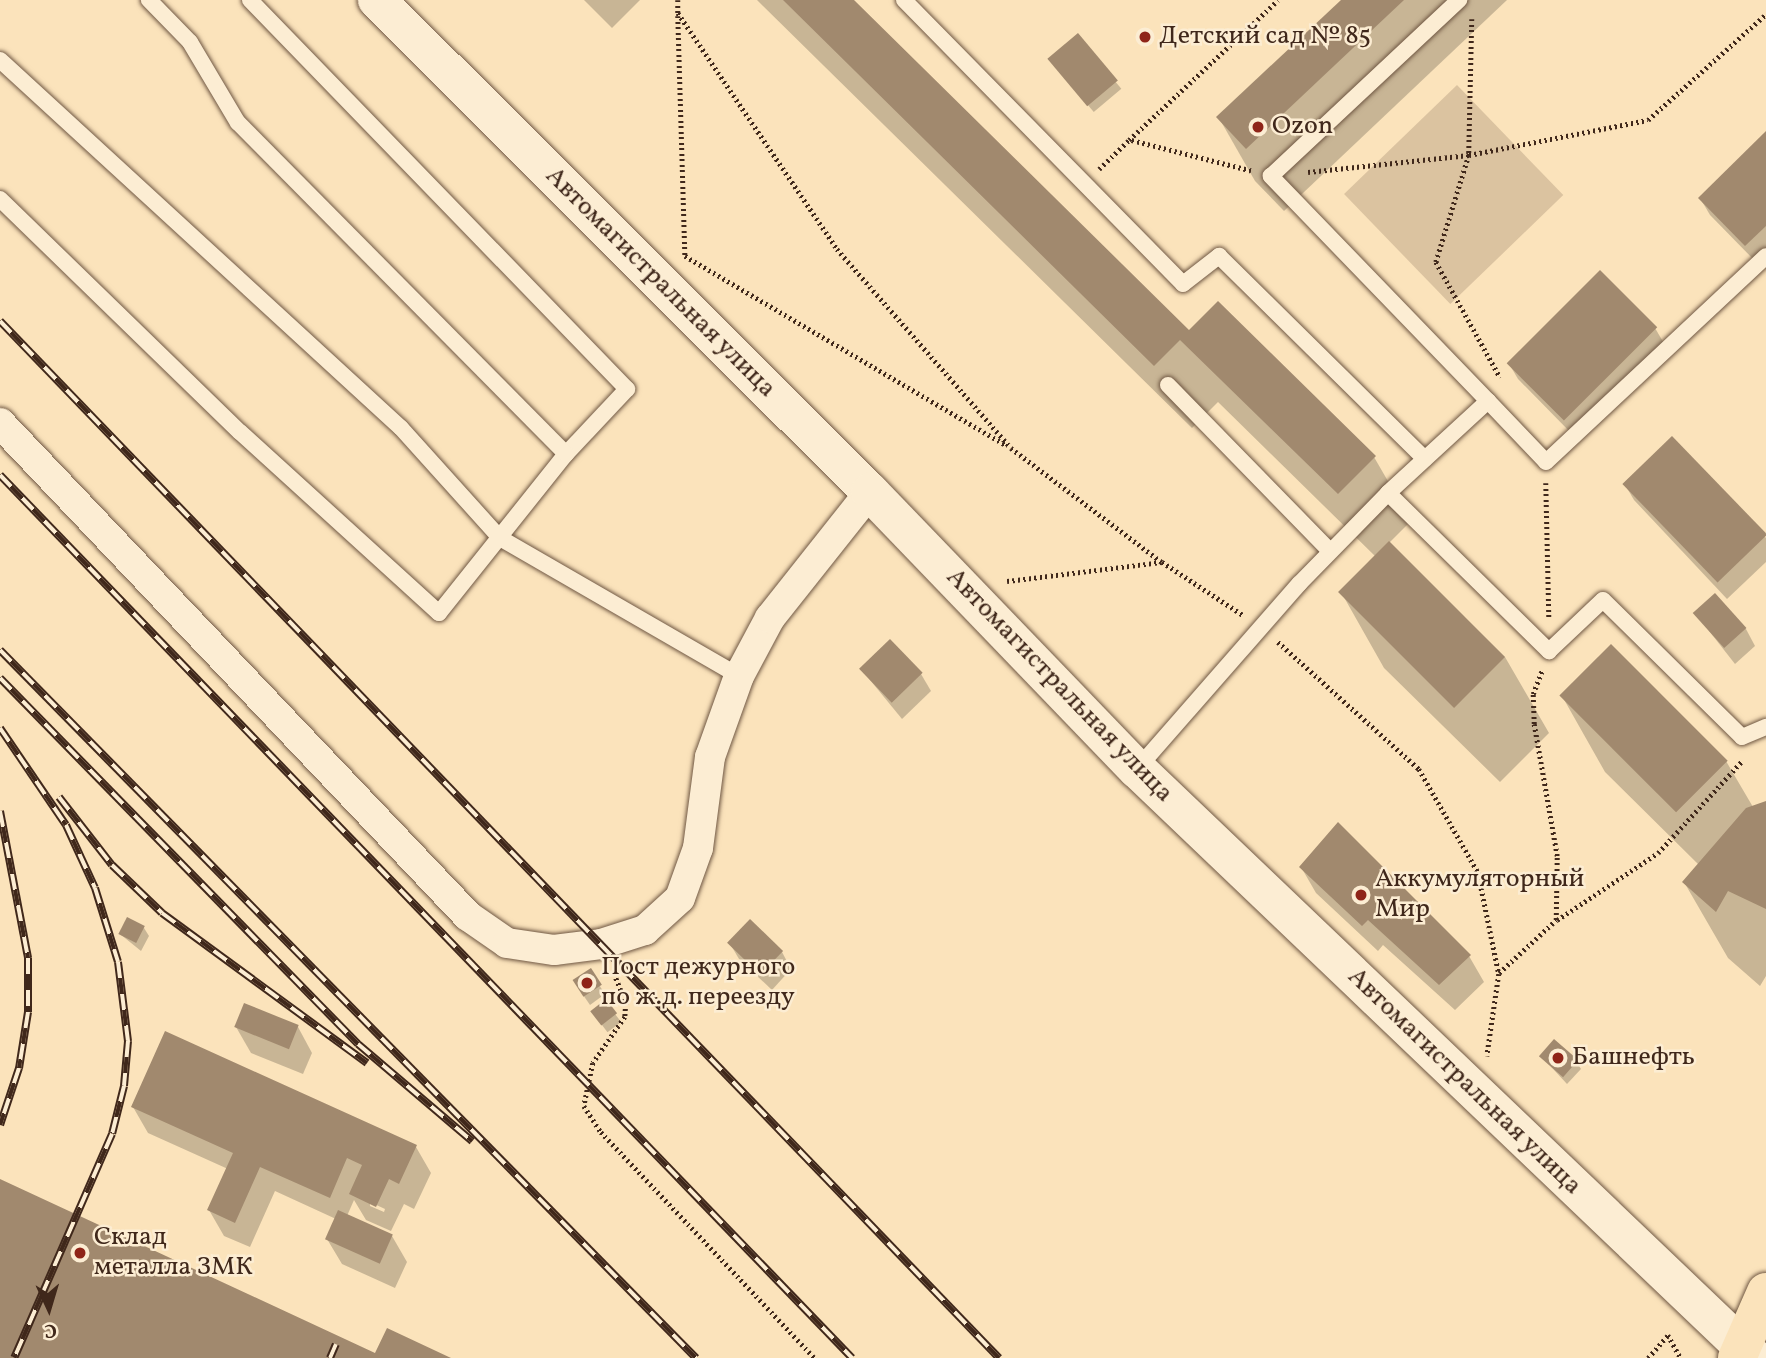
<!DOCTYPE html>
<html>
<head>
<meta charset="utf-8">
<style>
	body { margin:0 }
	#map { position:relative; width:1766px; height:1358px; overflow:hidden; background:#fbe3bb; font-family:Vollkorn,serif }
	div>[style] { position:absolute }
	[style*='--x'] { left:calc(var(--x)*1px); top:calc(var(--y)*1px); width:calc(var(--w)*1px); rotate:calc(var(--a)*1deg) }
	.green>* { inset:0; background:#dbc3a0; transform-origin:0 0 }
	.shadow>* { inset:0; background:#0003; transform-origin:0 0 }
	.building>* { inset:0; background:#a1896e; transform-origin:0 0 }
	.path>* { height:4.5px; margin-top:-2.25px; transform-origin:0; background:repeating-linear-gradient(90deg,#40281b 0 2px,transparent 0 5.5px) }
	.roads { filter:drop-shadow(0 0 2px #6f5743) drop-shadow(0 0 2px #6f5743) }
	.service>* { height:16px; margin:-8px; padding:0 8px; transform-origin:8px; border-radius:8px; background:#fcedd3 }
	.minor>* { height:30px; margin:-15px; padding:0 15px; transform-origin:15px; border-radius:15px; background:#fcedd3 }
	.secondary>* { height:38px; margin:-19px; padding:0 19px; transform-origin:19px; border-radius:19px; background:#fcedd3 }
	.primary>* { height:38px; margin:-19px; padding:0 19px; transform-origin:19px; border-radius:19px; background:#fbe3bb }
	.rail>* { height:8px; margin-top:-4px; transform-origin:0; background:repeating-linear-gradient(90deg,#fcedd3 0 16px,#40281b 0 32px); box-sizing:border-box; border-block:2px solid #40281b }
	.dots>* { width:19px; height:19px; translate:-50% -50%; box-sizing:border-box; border:4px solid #fcedd3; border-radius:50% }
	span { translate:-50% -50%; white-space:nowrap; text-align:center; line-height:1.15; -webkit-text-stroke:5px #fcedd3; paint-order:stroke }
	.poi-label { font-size:26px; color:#40281b }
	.left { translate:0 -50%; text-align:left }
	.street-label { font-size:26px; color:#40281b }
	.north { position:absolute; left:14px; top:1274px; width:70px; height:70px; -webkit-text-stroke:5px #fcedd3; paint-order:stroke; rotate:176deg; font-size:19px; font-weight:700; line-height:28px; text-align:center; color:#40281b }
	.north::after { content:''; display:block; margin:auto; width:24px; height:32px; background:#40281b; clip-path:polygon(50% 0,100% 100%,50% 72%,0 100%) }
</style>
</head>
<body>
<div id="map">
	<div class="green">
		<i style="left:1457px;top:85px;width:153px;height:157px;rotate:46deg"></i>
	</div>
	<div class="shadow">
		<i style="clip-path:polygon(584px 0,640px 0,612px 28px)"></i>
		<i style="clip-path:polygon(757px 0,851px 0,1189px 333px,1374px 457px,1411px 521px,1389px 543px,1505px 657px,1549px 733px,1500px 782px,1384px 668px,1341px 592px,1376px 557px,1218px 402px,1192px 428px)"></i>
		<i style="clip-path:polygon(1343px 0,1507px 0,1284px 211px,1255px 181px,1219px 118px)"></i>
		<i style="left:1077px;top:36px;width:69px;height:36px;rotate:50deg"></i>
		<i style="clip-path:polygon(1766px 134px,1766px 252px,1756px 262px,1710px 215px,1700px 198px)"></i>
		<i style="clip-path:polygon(1655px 328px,1665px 345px,1573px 435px,1518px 379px,1508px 362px)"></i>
		<i style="clip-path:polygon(1672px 438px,1766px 538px,1766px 562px,1727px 599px,1634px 500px,1624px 483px)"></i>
		<i style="clip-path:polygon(1695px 613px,1746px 629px,1755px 646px,1735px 664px)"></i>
		<i style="clip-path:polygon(861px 669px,921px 674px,931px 691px,902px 719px)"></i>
		<i style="clip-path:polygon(1562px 696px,1726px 761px,1753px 807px,1766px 803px,1766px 976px,1760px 986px,1728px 958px,1684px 882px,1699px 865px,1605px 772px)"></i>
		<i style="clip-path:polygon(1301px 867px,1469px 956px,1484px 982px,1455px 1010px,1383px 945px,1378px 951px,1316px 893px)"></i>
		<i style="clip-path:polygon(144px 928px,149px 936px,141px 951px,120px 934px)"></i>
		<i style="clip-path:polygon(729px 942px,782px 952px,791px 969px,772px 990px,739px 959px)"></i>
		<i style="clip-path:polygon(590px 971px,605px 994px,590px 1005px,579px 989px)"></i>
		<i style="left:606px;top:1002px;width:25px;height:17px;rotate:53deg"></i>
		<i style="clip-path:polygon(236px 1027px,298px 1027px,312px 1053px,303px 1074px,251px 1053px)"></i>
		<i style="clip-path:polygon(1542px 1057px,1576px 1061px,1581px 1069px,1567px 1084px)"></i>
		<i style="clip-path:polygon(evenodd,133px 1107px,416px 1147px,431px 1173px,414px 1209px,404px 1204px,391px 1231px,366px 1220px,354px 1200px,347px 1216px,392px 1236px,407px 1262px,395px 1288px,342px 1264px,327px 1239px,336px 1219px,275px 1191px,250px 1247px,224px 1236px,209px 1210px,228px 1169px,148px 1133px,133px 1107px,370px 1202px,385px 1209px,384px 1212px,370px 1206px,370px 1202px)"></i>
	</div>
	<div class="building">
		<i style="clip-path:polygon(783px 0,854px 0,1189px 330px,1218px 301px,1376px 456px,1338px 494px,1180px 340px,1154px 366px)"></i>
		<i style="clip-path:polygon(1341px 0,1404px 0,1246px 149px,1216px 117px)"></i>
		<i style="left:1078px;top:33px;width:62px;height:40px;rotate:50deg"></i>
		<i style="clip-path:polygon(1766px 131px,1766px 226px,1745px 246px,1698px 198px)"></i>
		<i style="left:1600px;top:270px;width:81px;height:132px;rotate:45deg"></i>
		<i style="left:1672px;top:436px;width:137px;height:69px;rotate:46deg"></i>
		<i style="left:1389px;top:541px;width:164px;height:72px;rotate:45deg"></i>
		<i style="left:1715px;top:593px;width:47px;height:30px;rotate:48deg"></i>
		<i style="left:890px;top:639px;width:47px;height:43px;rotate:46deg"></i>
		<i style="left:1611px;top:644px;width:165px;height:73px;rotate:45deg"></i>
		<i style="clip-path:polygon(1766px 801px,1766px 909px,1728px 891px,1716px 912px,1682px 882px,1746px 808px)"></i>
		<i style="clip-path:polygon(1338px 822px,1471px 955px,1439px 985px,1368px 920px,1362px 926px,1299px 867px)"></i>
		<i style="left:127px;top:917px;width:20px;height:19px;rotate:27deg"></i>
		<i style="left:750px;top:919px;width:46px;height:33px;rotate:44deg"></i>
		<i style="left:591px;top:968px;width:20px;height:22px;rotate:57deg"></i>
		<i style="left:606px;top:999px;width:18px;height:20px;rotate:52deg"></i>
		<i style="left:244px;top:1003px;width:59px;height:26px;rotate:22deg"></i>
		<i style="clip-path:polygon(165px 1031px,417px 1145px,399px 1184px,389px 1179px,376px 1207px,349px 1194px,362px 1165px,347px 1158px,330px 1198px,260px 1167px,235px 1223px,207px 1210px,233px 1153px,131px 1107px)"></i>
		<i style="left:1554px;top:1039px;width:32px;height:23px;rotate:41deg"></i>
		<i style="clip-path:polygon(0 1179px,375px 1353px,387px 1328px,451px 1358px,0 1358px)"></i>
		<i style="left:338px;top:1210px;width:60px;height:32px;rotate:24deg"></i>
	</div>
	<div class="path">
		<i style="--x:678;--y:0;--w:13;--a:90"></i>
		<i style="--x:678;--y:13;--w:285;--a:56"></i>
		<i style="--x:837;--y:249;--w:264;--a:48.8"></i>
		<i style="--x:1011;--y:448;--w:189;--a:37.1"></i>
		<i style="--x:1162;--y:562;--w:97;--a:33.2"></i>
		<i style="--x:678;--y:16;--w:240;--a:88.3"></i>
		<i style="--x:685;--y:256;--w:374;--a:30.5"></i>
		<i style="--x:1472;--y:19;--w:136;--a:91.3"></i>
		<i style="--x:1469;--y:155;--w:112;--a:107.1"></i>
		<i style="--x:1436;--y:262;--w:132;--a:60.9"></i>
		<i style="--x:1099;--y:169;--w:42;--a:-44"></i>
		<i style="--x:1251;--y:171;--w:126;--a:-165.7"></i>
		<i style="--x:1129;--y:140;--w:204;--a:-43.2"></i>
		<i style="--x:1308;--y:172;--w:162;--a:-6"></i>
		<i style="--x:1469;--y:155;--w:182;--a:-11.1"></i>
		<i style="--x:1648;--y:120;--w:159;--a:-41.9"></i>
		<i style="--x:1546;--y:483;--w:135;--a:88.7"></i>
		<i style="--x:1007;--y:581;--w:155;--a:-7"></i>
		<i style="--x:1278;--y:642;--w:190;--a:42"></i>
		<i style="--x:1419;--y:769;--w:119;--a:60.2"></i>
		<i style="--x:1478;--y:872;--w:104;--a:78.4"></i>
		<i style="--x:1499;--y:974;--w:83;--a:98.3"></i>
		<i style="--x:1557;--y:920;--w:121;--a:-33.6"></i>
		<i style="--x:1658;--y:853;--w:126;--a:-47.6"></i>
		<i style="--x:614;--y:973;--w:32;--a:68"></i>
		<i style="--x:626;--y:1003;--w:14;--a:94"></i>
		<i style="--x:625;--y:1017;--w:56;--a:124.8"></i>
		<i style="--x:593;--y:1063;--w:44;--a:101.8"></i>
		<i style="--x:584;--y:1106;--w:31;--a:57"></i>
		<i style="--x:601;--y:1132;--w:311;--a:46.6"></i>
		<i style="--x:1499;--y:973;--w:78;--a:-42.9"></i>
		<i style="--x:1556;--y:920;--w:64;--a:-89.1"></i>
		<i style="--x:1557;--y:856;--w:134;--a:-99.9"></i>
		<i style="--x:1534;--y:724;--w:30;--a:-92"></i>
		<i style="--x:1533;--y:694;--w:25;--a:-69"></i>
		<i style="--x:1648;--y:1358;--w:30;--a:-49"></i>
		<i style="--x:1668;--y:1335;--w:26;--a:61"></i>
	</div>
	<div class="roads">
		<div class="service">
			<i style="--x:250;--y:0;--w:542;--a:45.9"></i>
			<i style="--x:627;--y:389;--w:89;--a:133.2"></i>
			<i style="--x:904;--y:0;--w:398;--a:45.5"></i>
			<i style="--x:1183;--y:284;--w:46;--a:-37.9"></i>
			<i style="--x:1219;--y:256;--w:289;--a:44.6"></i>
			<i style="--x:0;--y:60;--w:544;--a:42.54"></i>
			<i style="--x:401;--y:428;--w:148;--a:48"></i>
			<i style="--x:500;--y:538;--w:276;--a:30"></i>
			<i style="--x:0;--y:199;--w:334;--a:44.2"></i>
			<i style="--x:240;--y:432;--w:269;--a:42.3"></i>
			<i style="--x:439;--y:613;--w:203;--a:-51.4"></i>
			<i style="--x:566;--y:454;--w:466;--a:-134.7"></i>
			<i style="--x:238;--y:123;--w:94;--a:-120.7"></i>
			<i style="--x:190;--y:42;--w:59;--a:-134.3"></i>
			<i style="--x:1168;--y:385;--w:232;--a:45.7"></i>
			<i style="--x:1488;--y:401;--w:84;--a:46.4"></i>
			<i style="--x:1546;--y:462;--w:301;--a:-43.1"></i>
			<i style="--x:1388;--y:493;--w:136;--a:-42.6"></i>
			<i style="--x:1488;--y:401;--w:313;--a:-134"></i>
			<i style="--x:1271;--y:176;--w:258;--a:-43.1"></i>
			<i style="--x:1137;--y:769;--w:246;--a:-48.8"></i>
			<i style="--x:1299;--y:584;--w:127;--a:-45.6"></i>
			<i style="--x:1388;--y:493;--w:226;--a:44.5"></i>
			<i style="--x:1549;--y:651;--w:74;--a:-43.4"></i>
			<i style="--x:1603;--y:600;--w:195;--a:44.6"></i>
			<i style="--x:1742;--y:737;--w:26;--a:-23"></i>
		</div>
		<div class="minor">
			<i style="--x:0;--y:423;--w:680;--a:46.49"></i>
			<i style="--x:468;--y:916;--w:47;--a:34.7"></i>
			<i style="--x:507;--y:943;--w:48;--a:8.5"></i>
			<i style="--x:554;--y:950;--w:47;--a:-7.3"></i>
			<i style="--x:601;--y:944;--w:46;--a:-17.7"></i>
			<i style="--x:645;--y:930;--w:47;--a:-42.4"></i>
			<i style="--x:680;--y:898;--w:53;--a:-70.2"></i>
			<i style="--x:698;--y:848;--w:92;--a:-82.5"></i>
			<i style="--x:710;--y:757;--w:86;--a:-70.3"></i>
			<i style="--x:739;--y:676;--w:66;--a:-61.9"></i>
			<i style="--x:770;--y:618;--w:161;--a:-51.6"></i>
		</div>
		<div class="secondary">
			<i style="--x:377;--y:0;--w:697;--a:44.94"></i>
			<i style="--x:870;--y:492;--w:385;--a:46.1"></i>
			<i style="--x:1137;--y:769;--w:853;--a:43.67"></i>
		</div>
		<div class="primary">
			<i style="--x:1737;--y:1358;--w:72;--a:-66.3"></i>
		</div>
	</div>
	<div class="rail">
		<i style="--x:0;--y:321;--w:1440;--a:46.07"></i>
		<i style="--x:0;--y:475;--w:1227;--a:46.02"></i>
		<i style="--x:0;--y:650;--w:993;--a:45.49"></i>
		<i style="--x:0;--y:678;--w:512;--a:45.63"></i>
		<i style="--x:358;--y:1044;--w:150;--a:40.4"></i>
		<i style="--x:0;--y:728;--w:117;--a:55.8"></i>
		<i style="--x:66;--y:825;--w:69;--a:65.3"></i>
		<i style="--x:95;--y:888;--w:77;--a:72.7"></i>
		<i style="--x:118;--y:962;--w:80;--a:82.8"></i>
		<i style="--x:128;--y:1041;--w:45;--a:95.1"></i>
		<i style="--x:124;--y:1086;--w:49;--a:104"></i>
		<i style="--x:112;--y:1134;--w:244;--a:113.6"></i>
		<i style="--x:59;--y:797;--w:86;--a:52.1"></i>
		<i style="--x:112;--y:865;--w:69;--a:43.8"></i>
		<i style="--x:162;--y:913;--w:254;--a:36.2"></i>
		<i style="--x:0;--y:811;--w:150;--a:79.2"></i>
		<i style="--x:28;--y:958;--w:54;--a:90"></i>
		<i style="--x:28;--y:1012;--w:57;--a:99.1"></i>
		<i style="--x:19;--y:1068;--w:60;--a:108.4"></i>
		<i style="--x:330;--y:1358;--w:15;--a:-67"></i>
	</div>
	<div class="dots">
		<i style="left:1145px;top:37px;background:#8f2418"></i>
		<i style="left:1258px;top:127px;background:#8f2418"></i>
		<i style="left:1361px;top:895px;background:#8f2418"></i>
		<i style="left:587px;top:983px;background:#8f2418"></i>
		<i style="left:1558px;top:1058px;background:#8f2418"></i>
		<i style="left:80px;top:1253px;background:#8f2418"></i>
	</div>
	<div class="poi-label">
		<span class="left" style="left:1159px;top:37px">Детский сад № 85</span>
		<span class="left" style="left:1272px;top:127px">Ozon</span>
		<span class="left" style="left:1375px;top:895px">Аккумуляторный<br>Мир</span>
		<span class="left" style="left:601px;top:983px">Пост дежурного<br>по ж.д. переезду</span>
		<span class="left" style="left:1572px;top:1058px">Башнефть</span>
		<span class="left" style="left:94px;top:1253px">Склад<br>металла ЗМК</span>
	</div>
	<div class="street-label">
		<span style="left:660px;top:283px;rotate:45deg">Автомагистральная улица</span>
		<span style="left:1059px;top:686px;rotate:46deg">Автомагистральная улица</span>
		<span style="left:1464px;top:1082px;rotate:44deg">Автомагистральная улица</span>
	</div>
	<div class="north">С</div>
</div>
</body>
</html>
